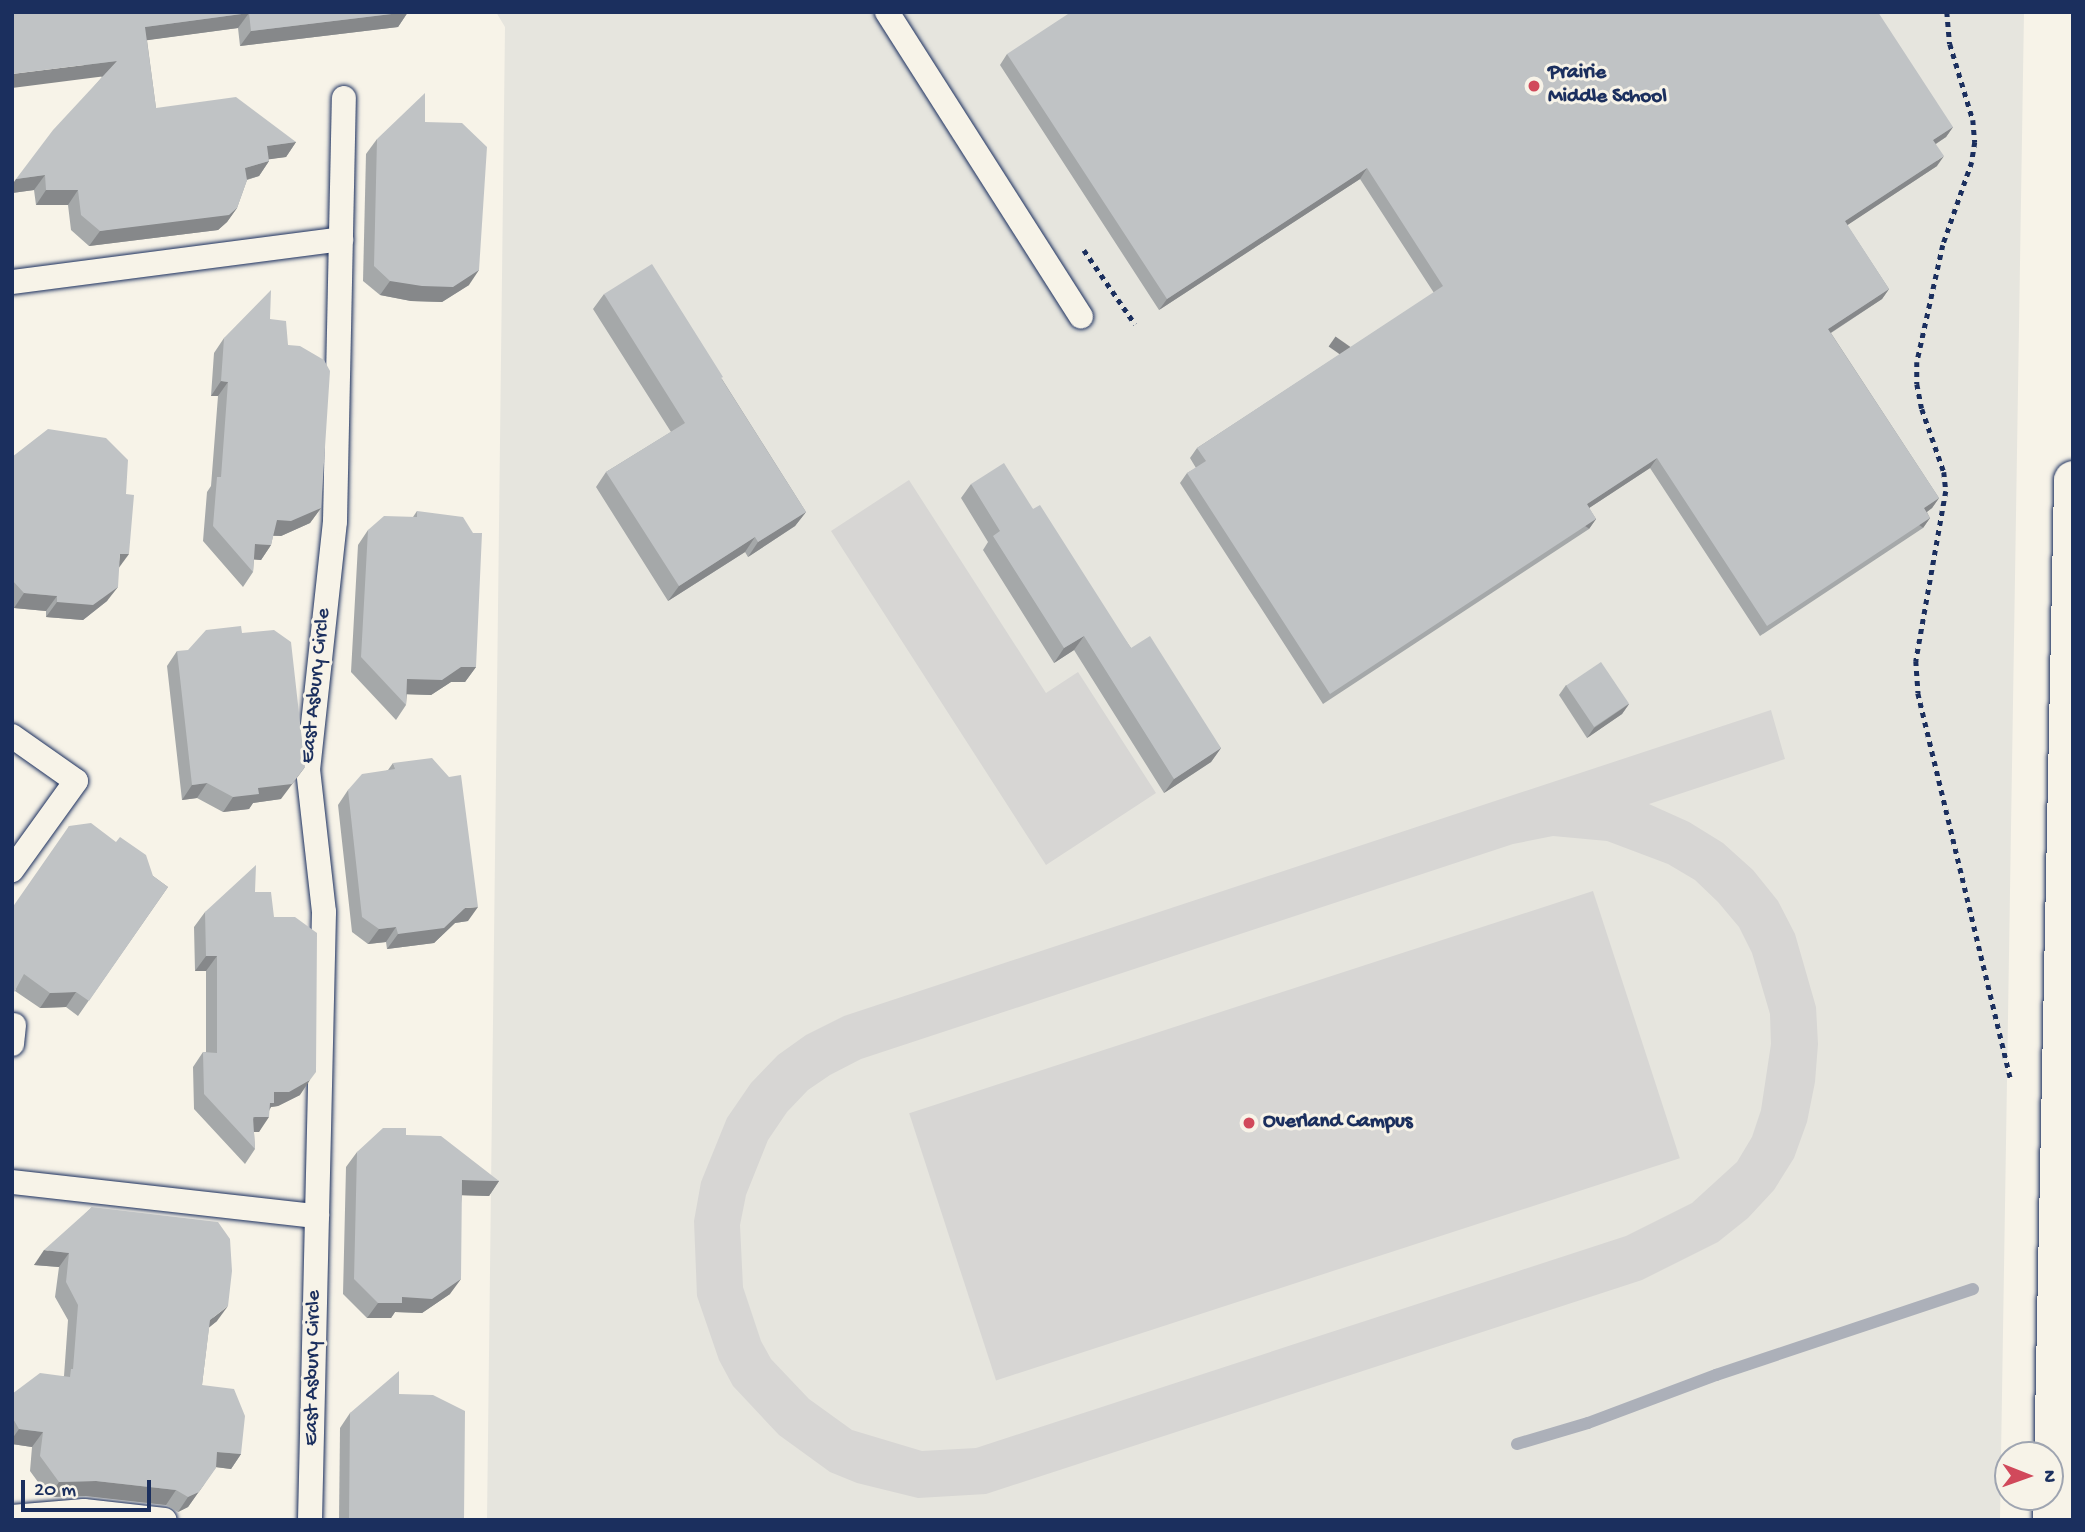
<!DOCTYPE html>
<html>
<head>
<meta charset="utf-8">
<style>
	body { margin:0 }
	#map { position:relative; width:2085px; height:1532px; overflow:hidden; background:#f7f3e8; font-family:"Gochi Hand",sans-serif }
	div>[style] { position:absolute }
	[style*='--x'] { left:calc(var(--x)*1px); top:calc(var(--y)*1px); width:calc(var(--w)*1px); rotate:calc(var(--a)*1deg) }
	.built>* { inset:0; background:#e6e5de }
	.green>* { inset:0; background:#d7d6d4; transform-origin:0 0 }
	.stream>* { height:12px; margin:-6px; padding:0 6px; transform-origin:6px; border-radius:6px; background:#acb0b9 }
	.path>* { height:4.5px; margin-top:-2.25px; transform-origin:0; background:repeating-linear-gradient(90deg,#1b2f5e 0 5px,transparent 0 10px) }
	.roads { filter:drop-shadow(0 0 2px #1b2f5e) drop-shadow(0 0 2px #1b2f5e) }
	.lane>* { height:24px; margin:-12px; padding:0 12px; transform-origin:12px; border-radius:12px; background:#f7f3e8 }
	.secondary>* { height:38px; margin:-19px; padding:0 19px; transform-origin:19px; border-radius:19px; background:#f7f3e8 }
	.wall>* { inset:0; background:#a5a8a9 }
	.shaded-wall>* { inset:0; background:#86888a; transform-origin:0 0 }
	.building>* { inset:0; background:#c0c3c5; transform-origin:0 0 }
	.dots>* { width:19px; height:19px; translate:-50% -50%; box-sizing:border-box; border:4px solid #f7f3e8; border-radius:50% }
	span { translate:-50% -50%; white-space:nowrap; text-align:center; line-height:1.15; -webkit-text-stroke:6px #f7f3e8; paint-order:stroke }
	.poi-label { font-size:21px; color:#1b2f5e; font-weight:700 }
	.left { translate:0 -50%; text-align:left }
	.street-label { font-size:21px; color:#1b2f5e }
	.frame { position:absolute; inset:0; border:14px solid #1b2f5e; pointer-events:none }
	.north { position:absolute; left:1994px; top:1441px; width:70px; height:70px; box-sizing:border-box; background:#f7f3e8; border:2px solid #9fa5b1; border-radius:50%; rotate:91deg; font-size:19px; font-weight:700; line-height:28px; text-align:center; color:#1b2f5e }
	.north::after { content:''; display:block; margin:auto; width:24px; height:32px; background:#d1495b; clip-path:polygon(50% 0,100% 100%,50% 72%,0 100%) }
	.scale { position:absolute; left:21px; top:1480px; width:130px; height:32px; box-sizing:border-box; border:4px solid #1b2f5e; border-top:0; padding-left:9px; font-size:21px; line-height:24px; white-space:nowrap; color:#1b2f5e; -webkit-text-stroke:5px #f7f3e8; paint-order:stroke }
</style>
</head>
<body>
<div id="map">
	<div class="built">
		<i style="clip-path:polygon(496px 12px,2024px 12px,2000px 1520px,487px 1520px,505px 27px)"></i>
	</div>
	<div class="green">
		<i style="clip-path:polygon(909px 480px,1046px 693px,1078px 672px,1156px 793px,1046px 865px,831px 531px)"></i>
		<i style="clip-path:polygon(evenodd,1771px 710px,1785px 759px,1649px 804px,1689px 822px,1723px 843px,1753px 870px,1778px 901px,1795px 934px,1816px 1007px,1818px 1044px,1815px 1082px,1807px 1122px,1794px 1158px,1774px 1190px,1748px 1218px,1718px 1242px,1642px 1280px,986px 1494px,918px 1498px,857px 1483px,830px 1472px,779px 1435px,733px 1386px,719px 1360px,697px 1296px,694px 1221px,701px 1182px,727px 1118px,751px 1083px,778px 1055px,806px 1035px,844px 1016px,1771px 710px,1553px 836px,1607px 841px,1668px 864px,1695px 880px,1718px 902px,1739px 927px,1752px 953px,1770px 1014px,1771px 1044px,1761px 1110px,1752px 1137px,1737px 1162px,1692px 1203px,1626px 1236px,976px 1448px,922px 1451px,852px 1430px,809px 1399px,771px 1359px,761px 1341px,743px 1287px,740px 1225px,746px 1195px,768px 1140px,787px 1112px,808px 1090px,830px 1075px,861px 1059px,1513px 844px,1553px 836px)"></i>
		<i style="left:1593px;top:891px;width:281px;height:719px;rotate:72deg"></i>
	</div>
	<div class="stream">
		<i style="--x:1517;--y:1444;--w:74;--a:-16.5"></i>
		<i style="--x:1588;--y:1423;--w:137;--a:-20.6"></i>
		<i style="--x:1716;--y:1375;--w:271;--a:-18.5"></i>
	</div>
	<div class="path">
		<i style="--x:1947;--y:12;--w:32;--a:85"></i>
		<i style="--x:1950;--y:44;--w:79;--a:73.2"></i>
		<i style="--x:1973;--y:120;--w:22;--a:85"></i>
		<i style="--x:1975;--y:142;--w:20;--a:99"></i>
		<i style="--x:1972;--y:162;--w:88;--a:109.3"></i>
		<i style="--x:1943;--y:245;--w:120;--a:102.5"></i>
		<i style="--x:1917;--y:362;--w:22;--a:90"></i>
		<i style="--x:1917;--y:384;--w:25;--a:79"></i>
		<i style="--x:1922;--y:409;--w:67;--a:70.8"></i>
		<i style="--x:1944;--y:472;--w:19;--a:84"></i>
		<i style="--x:1946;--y:491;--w:173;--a:100"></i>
		<i style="--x:1916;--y:661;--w:32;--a:86"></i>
		<i style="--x:1918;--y:693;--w:399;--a:76.5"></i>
		<i style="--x:1084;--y:250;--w:90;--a:55.4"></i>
	</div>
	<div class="roads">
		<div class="lane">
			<i style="--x:887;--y:12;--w:361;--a:57.5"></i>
			<i style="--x:12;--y:282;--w:332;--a:-7.4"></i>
			<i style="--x:12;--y:736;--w:78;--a:35.1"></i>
			<i style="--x:76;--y:781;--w:110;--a:125.7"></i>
			<i style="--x:12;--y:1044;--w:19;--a:-84"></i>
			<i style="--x:12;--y:1182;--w:307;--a:6.4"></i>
			<i style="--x:12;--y:1517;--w:72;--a:-4.8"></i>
			<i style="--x:84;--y:1511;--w:81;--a:6.4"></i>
			<i style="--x:310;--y:1520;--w:608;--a:-88.68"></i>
			<i style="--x:324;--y:912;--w:143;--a:-96.4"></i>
			<i style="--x:308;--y:770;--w:250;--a:-83.8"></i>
			<i style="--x:335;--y:521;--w:423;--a:-88.8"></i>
		</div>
		<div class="secondary">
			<i style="--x:2052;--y:1520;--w:1040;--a:-88.84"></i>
		</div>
	</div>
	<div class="wall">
		<i style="clip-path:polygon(12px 12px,408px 12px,398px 27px,240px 46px,238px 28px,147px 40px,156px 108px,296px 142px,286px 157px,269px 159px,269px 161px,259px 176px,247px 180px,237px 208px,227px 222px,218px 230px,89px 246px,71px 230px,68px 205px,36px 205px,34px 190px,12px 193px,12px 185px,102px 77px)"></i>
		<i style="clip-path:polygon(1007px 54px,1953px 127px,1946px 137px,1936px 144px,1937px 166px,1847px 225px,1889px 289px,1882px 299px,1831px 333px,1939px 498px,1932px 508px,1927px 512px,1930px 518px,1923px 528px,1760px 636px,1650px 468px,1589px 508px,1596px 519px,1589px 529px,1323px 704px,1180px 483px,1187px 473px,1196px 468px,1190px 458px,1197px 448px,1434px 293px,1360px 179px,1159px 310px,1000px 65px)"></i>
		<i style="clip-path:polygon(377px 139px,469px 285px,442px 302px,411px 301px,380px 295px,363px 281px,366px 154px)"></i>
		<i style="clip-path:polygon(604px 294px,722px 379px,806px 512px,795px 526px,748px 557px,745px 552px,668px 601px,596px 487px,606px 472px,671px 432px,593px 309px)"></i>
		<i style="clip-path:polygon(270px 319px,288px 345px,321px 508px,310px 523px,281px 536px,273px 536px,271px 545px,261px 560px,254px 559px,253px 572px,243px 587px,203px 541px,207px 492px,211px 486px,218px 396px,211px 396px,214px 353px,224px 338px)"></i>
		<i style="clip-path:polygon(12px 457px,119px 568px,107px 601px,83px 620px,46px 617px,46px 611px,14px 608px,12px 606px)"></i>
		<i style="clip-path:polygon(971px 484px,1033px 509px,1131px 648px,1221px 748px,1211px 762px,1164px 793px,1074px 650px,1054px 663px,983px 550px,988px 542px,961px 498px)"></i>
		<i style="clip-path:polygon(417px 511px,476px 667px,465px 682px,451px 682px,431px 695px,407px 694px,406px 705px,396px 720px,351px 672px,358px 545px,368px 530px,413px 517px)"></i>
		<i style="clip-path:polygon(177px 651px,281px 799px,253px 803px,249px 809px,223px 812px,197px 798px,182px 800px,167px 666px)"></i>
		<i style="clip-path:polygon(1566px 685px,1629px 704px,1622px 714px,1587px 738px,1559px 695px)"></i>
		<i style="clip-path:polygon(393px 763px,468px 921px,455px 923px,434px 943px,387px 949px,386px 942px,368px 944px,352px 932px,338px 805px,348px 790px,388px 770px)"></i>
		<i style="clip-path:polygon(69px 826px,153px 876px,168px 887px,78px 1016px,66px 1007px,40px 1008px,15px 991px)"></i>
		<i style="clip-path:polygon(255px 892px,300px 1095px,278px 1106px,271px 1107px,259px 1132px,254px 1132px,255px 1149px,245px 1164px,194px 1109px,193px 1067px,203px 1052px,206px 1052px,206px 971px,195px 971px,194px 927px,205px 912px)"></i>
		<i style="clip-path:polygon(406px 1135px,499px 1181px,489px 1196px,462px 1195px,450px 1294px,422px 1313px,395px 1312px,391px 1318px,367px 1318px,343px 1294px,346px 1167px,357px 1152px)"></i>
		<i style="clip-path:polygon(92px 1207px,217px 1321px,209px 1327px,202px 1385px,241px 1454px,231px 1469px,216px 1467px,188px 1507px,178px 1512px,166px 1505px,86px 1496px,49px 1497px,30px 1471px,32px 1447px,12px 1444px,12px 1394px,64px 1376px,68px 1320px,55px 1297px,59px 1267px,34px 1265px)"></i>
		<i style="clip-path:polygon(399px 1394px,464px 1520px,339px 1520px,340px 1428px,350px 1413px)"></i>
	</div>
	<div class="shaded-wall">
		<i style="clip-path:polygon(408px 12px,398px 27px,240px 46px,251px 31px)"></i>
		<i style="clip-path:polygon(249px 13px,238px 28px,134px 42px,145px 27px)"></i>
		<i style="clip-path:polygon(117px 61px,106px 76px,12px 88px,12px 74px)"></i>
		<i style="clip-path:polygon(1953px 127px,1946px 137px,1926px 150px,1933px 140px)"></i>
		<i style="clip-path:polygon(296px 142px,286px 157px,257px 161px,267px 146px)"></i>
		<i style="clip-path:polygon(1944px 156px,1937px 166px,1837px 232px,1845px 221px)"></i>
		<i style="clip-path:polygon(269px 161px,259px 176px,235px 183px,245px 168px)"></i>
		<i style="clip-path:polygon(1367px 168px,1360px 179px,1159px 310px,1167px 299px)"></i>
		<i style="clip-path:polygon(45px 175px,34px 190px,12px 193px,12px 185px,16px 179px)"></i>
		<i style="clip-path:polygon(46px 190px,78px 190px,68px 205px,36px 205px)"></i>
		<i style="clip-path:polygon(237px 208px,227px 222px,218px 230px,89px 246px,100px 231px)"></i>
		<i style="clip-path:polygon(479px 270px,469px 285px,442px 302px,411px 301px,380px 295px,390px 281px)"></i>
		<i style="clip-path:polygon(1889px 289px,1882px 299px,1821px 339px,1828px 329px)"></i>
		<i style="clip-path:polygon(221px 381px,228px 382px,218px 396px,211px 396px)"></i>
		<i style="clip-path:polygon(1657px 458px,1650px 468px,1580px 514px,1587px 504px)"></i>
		<i style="clip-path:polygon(1939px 498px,1932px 508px,1917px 519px,1924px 508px)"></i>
		<i style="clip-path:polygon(321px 508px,310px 523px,281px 536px,266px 535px,277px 520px)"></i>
		<i style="clip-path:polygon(806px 512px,795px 526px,748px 557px,758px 542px)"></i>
		<i style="left:1930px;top:518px;width:12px;height:196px;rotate:125deg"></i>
		<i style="left:1596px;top:519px;width:12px;height:318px;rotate:125deg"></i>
		<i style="clip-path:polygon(755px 537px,745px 552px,668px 601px,679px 586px)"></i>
		<i style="clip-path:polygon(255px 544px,271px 545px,261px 560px,245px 559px)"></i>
		<i style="clip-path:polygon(120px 554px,129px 554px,118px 569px)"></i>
		<i style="clip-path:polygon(118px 587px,107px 601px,83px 620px,46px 617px,57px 602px)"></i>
		<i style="clip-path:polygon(24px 593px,57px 596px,46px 611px,14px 608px)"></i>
		<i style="clip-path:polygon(1084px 636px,1074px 650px,1054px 663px,1064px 648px)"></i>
		<i style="clip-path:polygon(461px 667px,476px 667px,465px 682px,451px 682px,431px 695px,397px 694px,407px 679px)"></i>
		<i style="clip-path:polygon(1629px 704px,1622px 714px,1587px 738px,1594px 728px)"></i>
		<i style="clip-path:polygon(1221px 748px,1211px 762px,1164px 793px,1174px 779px)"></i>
		<i style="clip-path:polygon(305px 767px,281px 799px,253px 803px,249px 809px,223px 812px,233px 797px,258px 788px)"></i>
		<i style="clip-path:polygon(207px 783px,197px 798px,182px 800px,192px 785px)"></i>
		<i style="clip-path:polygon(478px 907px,468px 921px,455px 923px,434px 943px,387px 949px,398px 934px,465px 908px)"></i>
		<i style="clip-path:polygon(396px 927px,386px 942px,368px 944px,379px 929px)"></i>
		<i style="clip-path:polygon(206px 956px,217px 956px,206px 971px,195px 971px)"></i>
		<i style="clip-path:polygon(76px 992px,66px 1007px,40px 1008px,50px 993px)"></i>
		<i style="clip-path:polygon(310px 1080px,300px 1095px,278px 1106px,271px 1107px,264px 1117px,269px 1117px,259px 1132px,243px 1132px,274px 1092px)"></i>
		<i style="clip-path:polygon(462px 1180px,499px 1181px,489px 1196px,452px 1195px)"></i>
		<i style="clip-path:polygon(44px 1250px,69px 1253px,59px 1267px,34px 1265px)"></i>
		<i style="clip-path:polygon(461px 1279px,450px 1294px,422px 1313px,395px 1312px,391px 1318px,367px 1318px,378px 1303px,402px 1297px)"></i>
		<i style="clip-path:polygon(228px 1306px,217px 1321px,200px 1335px,210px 1320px)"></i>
		<i style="clip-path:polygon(19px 1429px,43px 1432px,32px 1447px,12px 1444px,12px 1439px)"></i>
		<i style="clip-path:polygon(217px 1452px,241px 1454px,231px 1469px,207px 1466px)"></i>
		<i style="clip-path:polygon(96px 1481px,176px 1490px,166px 1505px,86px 1496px,49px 1497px,59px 1482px)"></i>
		<i style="clip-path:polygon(205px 1483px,188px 1507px,178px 1512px,188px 1497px)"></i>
	</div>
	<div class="building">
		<i style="clip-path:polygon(12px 12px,408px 12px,251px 31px,249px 13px,145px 27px,156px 108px,236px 97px,296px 142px,267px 146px,269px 161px,245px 168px,247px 180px,237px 208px,229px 215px,100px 231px,81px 215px,78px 190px,46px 190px,45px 175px,16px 179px,53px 130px,117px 61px,12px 74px)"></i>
		<i style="clip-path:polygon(1071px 12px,1878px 12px,1953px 127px,1933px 140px,1944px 156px,1845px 221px,1889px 289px,1828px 329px,1939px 498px,1924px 508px,1930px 518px,1767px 626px,1657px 458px,1587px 504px,1596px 519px,1330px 694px,1187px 473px,1206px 461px,1197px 448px,1443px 286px,1367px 168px,1167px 299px,1007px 54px)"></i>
		<i style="clip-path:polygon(425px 93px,425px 122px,462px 123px,487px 147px,479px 270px,453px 287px,422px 286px,390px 281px,374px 266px,377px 139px)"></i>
		<i style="clip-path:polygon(652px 264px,723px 377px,721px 378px,806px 512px,758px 542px,755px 537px,679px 586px,606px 472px,685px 423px,604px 294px)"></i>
		<i style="clip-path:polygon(271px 290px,270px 319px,286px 321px,288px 345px,300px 346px,324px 360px,330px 371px,321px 508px,291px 521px,277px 520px,271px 545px,255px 544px,253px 572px,213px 526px,217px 477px,221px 477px,228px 382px,221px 381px,224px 338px)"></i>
		<i style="clip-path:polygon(48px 429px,106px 438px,128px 460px,126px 494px,134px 495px,129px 554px,120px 554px,118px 587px,93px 605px,57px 602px,57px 596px,24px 593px,12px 580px,12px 457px)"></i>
		<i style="clip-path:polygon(1004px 463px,1033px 509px,1040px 505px,1131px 648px,1150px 636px,1221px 748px,1174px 779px,1084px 636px,1064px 648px,993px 536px,1000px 531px,971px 484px)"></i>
		<i style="clip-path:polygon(417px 511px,463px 517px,473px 533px,482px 533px,476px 667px,461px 667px,442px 680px,407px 679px,406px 705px,361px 657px,368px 530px,384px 516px,417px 517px)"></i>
		<i style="clip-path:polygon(241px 626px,242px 633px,274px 630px,291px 642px,305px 767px,292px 784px,258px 788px,259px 794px,233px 797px,207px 783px,192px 785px,177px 651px,188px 650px,206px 630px)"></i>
		<i style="left:1601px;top:662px;width:50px;height:42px;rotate:56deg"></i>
		<i style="clip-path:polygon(432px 758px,449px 777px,461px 775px,478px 907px,465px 908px,444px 928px,398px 934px,396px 927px,379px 929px,362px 917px,348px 790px,362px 774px,395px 769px,393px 763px)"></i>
		<i style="clip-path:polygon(91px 823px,116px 842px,120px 837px,146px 855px,153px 876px,168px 887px,89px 1001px,76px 992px,50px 993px,24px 974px,12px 996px,12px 908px,69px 826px)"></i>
		<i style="clip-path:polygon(256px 865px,255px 892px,271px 892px,274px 917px,295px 917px,317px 933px,316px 1072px,310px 1080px,289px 1092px,274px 1092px,274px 1103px,270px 1103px,269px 1117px,253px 1117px,255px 1149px,204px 1094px,203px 1052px,217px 1053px,217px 956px,206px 956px,205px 912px)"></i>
		<i style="clip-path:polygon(383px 1128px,406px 1128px,406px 1135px,441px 1136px,499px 1181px,462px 1180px,461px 1279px,432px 1299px,402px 1297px,402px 1303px,378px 1303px,354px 1279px,357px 1152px)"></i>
		<i style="clip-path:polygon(92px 1207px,218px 1222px,230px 1239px,232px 1271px,228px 1306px,210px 1320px,202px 1385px,234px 1389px,245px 1416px,241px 1454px,217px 1452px,216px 1468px,199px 1492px,188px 1497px,176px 1490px,96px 1481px,59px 1482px,40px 1456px,43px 1432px,19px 1429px,12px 1417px,12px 1394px,40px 1373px,70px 1377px,71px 1369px,73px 1369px,78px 1305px,66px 1282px,69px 1253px,44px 1250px)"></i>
		<i style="clip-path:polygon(399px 1371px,399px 1394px,433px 1395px,465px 1411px,464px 1520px,349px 1520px,350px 1413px)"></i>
	</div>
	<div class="dots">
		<i style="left:1534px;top:86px;background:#d1495b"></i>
		<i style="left:1249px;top:1123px;background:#d1495b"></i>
	</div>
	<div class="poi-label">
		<span class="left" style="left:1548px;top:86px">Prairie<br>Middle School</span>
		<span class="left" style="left:1263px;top:1123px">Overland Campus</span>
	</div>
	<div class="street-label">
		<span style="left:317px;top:686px;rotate:-84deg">East Asbury Circle</span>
		<span style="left:314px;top:1368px;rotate:-89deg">East Asbury Circle</span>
	</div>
	<div class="frame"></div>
	<div class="north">N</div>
	<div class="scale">20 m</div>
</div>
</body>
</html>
